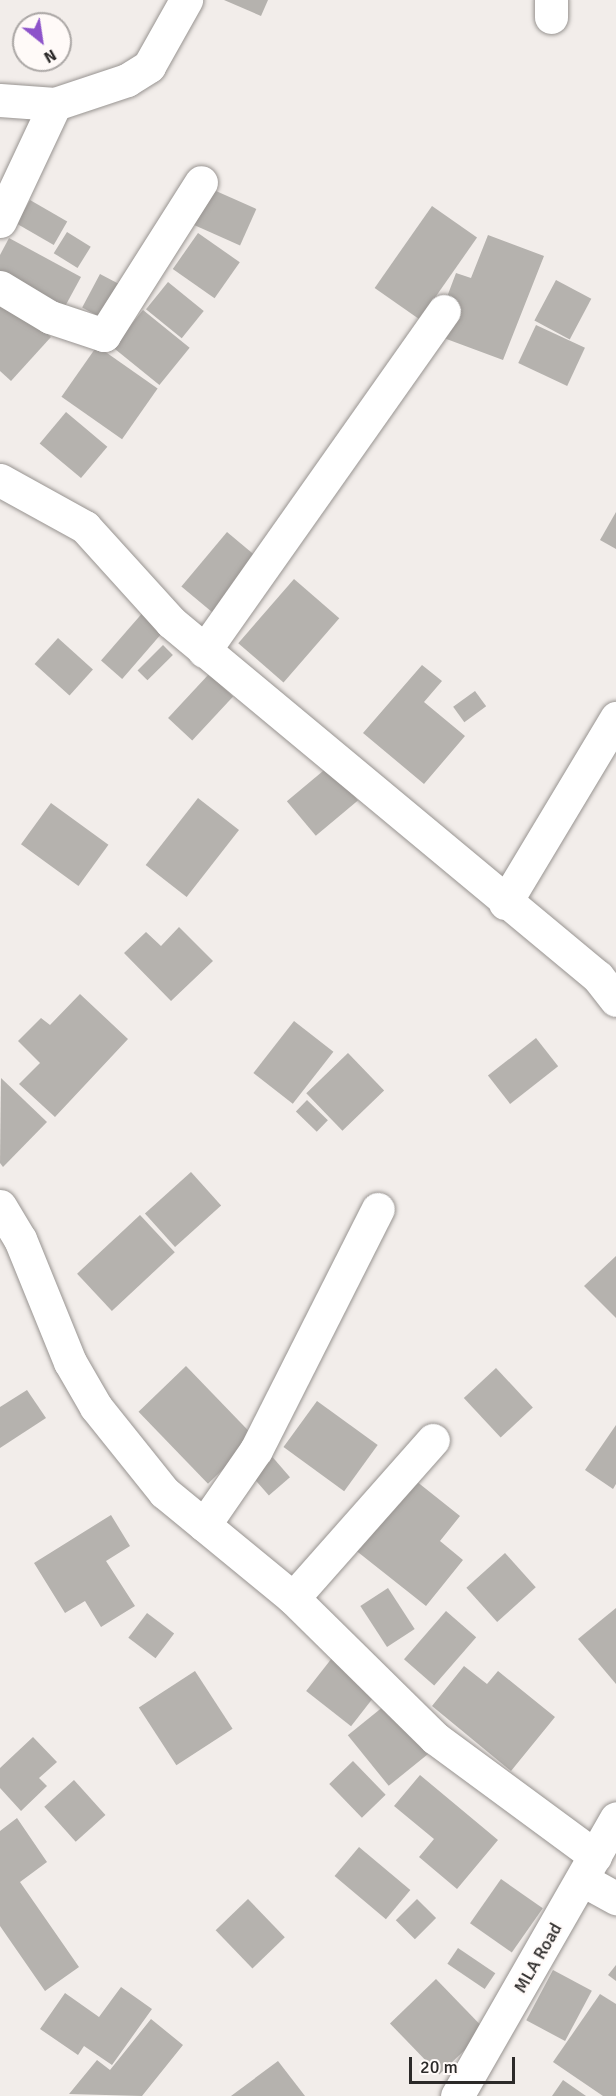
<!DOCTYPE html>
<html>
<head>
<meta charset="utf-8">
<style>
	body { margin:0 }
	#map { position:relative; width:616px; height:2096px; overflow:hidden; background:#f2edea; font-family:Signika,sans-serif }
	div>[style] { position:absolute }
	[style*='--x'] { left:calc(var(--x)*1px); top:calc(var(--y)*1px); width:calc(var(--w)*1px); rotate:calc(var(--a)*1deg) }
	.building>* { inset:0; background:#b5b2ae; transform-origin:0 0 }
	.roads { filter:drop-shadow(0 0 2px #989491) drop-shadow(0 0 2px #989491) }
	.minor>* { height:33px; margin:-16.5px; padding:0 16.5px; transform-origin:16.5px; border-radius:16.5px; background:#fff }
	span { translate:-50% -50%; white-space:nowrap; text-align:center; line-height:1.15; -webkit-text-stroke:4.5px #fffaf8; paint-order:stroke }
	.street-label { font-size:18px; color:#2c2a29 }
	.north { position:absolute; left:12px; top:12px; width:60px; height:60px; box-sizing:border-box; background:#fffaf8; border:2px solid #aba7a5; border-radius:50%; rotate:150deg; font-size:16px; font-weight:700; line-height:24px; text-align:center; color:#2c2a29 }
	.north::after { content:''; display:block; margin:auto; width:21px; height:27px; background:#8d53ca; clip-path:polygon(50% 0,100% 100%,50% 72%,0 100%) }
	.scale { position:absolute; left:409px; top:2057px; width:106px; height:27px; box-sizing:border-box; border:3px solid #2c2a29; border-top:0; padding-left:8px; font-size:18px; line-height:21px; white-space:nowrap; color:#2c2a29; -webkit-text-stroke:4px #fffaf8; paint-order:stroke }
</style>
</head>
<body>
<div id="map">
	<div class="building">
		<i style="clip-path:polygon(224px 0,268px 0,261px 16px)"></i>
		<i style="left:207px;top:187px;width:54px;height:40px;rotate:24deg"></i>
		<i style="left:30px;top:200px;width:43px;height:27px;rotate:30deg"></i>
		<i style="left:432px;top:206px;width:55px;height:100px;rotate:35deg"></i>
		<i style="left:67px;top:232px;width:28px;height:25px;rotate:32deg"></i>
		<i style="left:198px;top:233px;width:51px;height:44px;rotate:35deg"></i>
		<i style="clip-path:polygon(488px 235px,544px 256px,503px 360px,433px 334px,456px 273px,471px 278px)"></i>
		<i style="clip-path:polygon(9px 238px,81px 277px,62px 312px,0 280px,0 255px)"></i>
		<i style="left:100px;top:274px;width:21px;height:38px;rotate:28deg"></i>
		<i style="left:556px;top:280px;width:40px;height:46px;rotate:28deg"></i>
		<i style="left:168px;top:282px;width:46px;height:35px;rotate:39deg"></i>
		<i style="clip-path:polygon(0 290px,51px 337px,11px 381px,0 371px)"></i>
		<i style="left:143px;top:310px;width:60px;height:48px;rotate:39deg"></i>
		<i style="left:536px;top:325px;width:54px;height:42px;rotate:25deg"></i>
		<i style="left:97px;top:346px;width:74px;height:62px;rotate:35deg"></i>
		<i style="left:66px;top:412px;width:54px;height:41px;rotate:40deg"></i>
		<i style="clip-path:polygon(616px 512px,616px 549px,600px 540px)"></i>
		<i style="left:227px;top:532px;width:47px;height:71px;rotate:40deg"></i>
		<i style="left:294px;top:579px;width:60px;height:85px;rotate:41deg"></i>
		<i style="left:145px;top:610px;width:28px;height:67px;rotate:41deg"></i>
		<i style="left:58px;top:638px;width:47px;height:35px;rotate:42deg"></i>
		<i style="left:163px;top:645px;width:14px;height:36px;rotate:45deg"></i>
		<i style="clip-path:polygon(422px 665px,442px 681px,424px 702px,465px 736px,424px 784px,363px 733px)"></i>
		<i style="left:209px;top:674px;width:33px;height:60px;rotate:43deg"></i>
		<i style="left:475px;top:691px;width:19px;height:27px;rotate:54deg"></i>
		<i style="left:329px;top:766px;width:45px;height:55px;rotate:50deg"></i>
		<i style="left:198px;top:798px;width:52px;height:85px;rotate:38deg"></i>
		<i style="left:51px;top:803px;width:71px;height:51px;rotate:36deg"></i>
		<i style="clip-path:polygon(179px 927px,213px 961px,171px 1001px,124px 953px,146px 932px,161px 946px)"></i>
		<i style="clip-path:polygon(80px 994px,128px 1039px,55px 1117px,19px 1084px,40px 1063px,18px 1041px,41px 1018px,50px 1025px)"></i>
		<i style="left:294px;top:1021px;width:50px;height:66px;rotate:38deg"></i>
		<i style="left:536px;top:1038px;width:36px;height:61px;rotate:52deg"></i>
		<i style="left:348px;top:1053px;width:52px;height:58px;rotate:46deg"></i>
		<i style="clip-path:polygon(1px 1078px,47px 1122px,3px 1167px,0 1163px)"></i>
		<i style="left:307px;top:1100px;width:29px;height:16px;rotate:44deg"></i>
		<i style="left:191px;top:1172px;width:45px;height:62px;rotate:48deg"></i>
		<i style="left:140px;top:1215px;width:51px;height:86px;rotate:47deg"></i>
		<i style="clip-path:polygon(616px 1256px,616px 1318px,584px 1286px)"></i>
		<i style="left:186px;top:1366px;width:100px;height:66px;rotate:46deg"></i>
		<i style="left:496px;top:1368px;width:54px;height:44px;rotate:47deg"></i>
		<i style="clip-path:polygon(27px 1390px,46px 1418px,0 1448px,0 1407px)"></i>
		<i style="left:317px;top:1401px;width:75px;height:57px;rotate:36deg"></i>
		<i style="clip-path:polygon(616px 1425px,616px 1484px,613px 1489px,585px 1470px)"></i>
		<i style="left:269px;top:1453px;width:32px;height:28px;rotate:49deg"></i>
		<i style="clip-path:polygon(411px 1477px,460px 1516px,440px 1541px,463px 1560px,426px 1606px,354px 1549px)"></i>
		<i style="clip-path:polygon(111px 1515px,130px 1546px,106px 1561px,135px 1606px,101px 1627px,85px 1601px,65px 1613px,34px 1563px)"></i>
		<i style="left:505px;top:1553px;width:46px;height:52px;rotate:48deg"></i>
		<i style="left:388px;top:1588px;width:49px;height:33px;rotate:57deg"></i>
		<i style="clip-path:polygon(616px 1608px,616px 1684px,578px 1639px)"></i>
		<i style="left:446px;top:1611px;width:40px;height:64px;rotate:41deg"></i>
		<i style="left:147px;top:1613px;width:34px;height:31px;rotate:37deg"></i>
		<i style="left:332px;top:1658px;width:57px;height:42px;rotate:38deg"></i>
		<i style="clip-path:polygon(464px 1666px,487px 1684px,498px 1671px,555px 1717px,511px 1771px,432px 1706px)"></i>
		<i style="left:195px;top:1671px;width:69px;height:67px;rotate:57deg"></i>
		<i style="left:389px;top:1702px;width:65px;height:53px;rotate:51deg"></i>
		<i style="clip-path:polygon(33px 1737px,57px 1762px,39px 1778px,47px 1786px,21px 1811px,0 1788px,0 1768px)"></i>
		<i style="left:353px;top:1761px;width:47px;height:33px;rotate:46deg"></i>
		<i style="clip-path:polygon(420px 1775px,498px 1840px,457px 1889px,419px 1857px,434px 1839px,394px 1806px)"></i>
		<i style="left:74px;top:1780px;width:47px;height:40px;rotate:48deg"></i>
		<i style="clip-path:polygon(17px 1818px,47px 1862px,20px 1882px,79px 1967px,45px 1991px,0 1926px,0 1831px)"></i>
		<i style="left:359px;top:1847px;width:67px;height:38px;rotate:40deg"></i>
		<i style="left:501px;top:1879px;width:51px;height:54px;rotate:35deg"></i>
		<i style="left:248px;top:1899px;width:53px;height:45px;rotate:46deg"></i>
		<i style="left:417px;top:1899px;width:27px;height:30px;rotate:45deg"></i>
		<i style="left:458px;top:1948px;width:45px;height:19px;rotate:34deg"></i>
		<i style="clip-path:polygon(616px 1965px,616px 1981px,608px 1975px)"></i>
		<i style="left:553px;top:1970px;width:44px;height:57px;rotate:28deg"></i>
		<i style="left:436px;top:1979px;width:71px;height:64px;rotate:46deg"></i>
		<i style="clip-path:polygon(121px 1987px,152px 2009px,112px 2065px,84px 2046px,78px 2055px,40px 2029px,65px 1993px,99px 2017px)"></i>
		<i style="clip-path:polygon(600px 1994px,616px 2004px,616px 2096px,603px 2096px,553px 2062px)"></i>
		<i style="clip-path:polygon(151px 2019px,183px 2045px,142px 2096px,69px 2094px,97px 2060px,110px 2070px)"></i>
		<i style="clip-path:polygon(278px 2061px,305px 2096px,231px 2096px)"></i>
		<i style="clip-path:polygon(563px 2080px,586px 2096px,552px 2096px)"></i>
	</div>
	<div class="roads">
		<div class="minor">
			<i style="--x:551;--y:17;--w:17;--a:-90"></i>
			<i style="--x:0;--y:100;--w:55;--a:4.2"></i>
			<i style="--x:55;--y:104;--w:76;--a:-18.4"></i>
			<i style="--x:127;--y:80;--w:26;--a:-32"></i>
			<i style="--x:149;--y:66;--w:76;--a:-60.7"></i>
			<i style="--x:0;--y:221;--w:129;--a:-64.8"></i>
			<i style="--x:0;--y:287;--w:58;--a:31"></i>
			<i style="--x:50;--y:317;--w:57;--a:18.4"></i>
			<i style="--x:104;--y:335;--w:181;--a:-57.6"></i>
			<i style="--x:0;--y:480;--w:97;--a:28.9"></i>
			<i style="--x:85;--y:527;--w:128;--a:47.8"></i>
			<i style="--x:171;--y:622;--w:555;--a:39.74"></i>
			<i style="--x:598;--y:977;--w:29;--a:52"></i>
			<i style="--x:204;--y:651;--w:416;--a:-54.8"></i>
			<i style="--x:505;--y:903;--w:216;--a:-59"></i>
			<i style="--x:0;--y:1206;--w:39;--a:59"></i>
			<i style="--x:20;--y:1239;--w:133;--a:67.9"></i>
			<i style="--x:70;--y:1362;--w:52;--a:60"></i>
			<i style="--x:96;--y:1407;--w:109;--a:51.3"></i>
			<i style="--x:164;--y:1492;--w:167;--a:39.4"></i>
			<i style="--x:293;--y:1598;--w:199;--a:44.6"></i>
			<i style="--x:435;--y:1738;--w:199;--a:36.4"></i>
			<i style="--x:204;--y:1525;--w:91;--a:-55.3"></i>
			<i style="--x:256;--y:1450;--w:270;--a:-63.2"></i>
			<i style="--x:293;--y:1598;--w:211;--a:-48.5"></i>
			<i style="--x:583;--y:1880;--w:38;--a:29"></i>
			<i style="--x:457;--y:2096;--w:320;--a:-60.2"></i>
		</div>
	</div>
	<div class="street-label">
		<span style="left:538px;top:1958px;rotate:-60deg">MLA Road</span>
	</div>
	<div class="north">N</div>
	<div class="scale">20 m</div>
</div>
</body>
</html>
